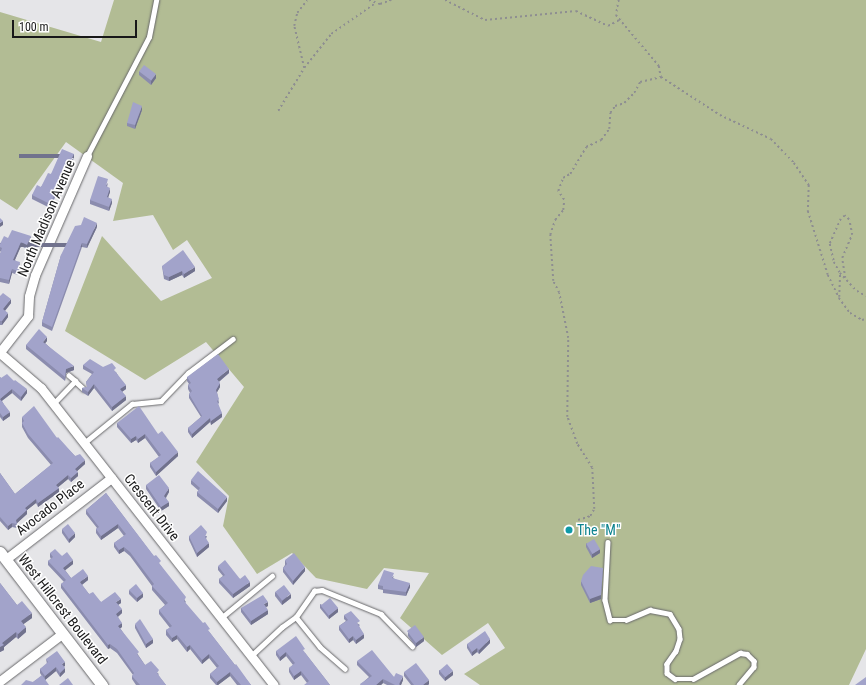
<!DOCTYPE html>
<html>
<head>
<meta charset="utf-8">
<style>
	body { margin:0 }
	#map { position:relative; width:866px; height:685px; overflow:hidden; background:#e5e5e8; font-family:"Roboto Condensed",sans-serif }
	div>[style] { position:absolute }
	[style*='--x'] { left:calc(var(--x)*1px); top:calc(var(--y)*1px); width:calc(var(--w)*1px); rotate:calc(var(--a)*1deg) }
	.forest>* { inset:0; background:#b2bc94 }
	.path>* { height:1.5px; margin-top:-0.75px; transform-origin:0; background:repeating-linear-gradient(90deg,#8e8e91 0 2px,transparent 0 5px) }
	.roads { filter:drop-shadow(0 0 1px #68686a) drop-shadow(0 0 1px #68686a) }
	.service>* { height:4.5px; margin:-2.25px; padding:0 2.25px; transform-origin:2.25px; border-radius:2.25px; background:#fff }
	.minor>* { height:9px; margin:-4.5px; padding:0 4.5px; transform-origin:4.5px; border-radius:4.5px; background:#fff }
	.tertiary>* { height:11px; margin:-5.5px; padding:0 5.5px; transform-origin:5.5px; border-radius:5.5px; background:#fff }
	.wall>* { inset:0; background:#8b8cae }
	.shaded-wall>* { inset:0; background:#71728d; transform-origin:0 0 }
	.building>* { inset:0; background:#a2a3ca; transform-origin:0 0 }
	.dots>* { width:11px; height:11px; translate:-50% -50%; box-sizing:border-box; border:2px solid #fff; border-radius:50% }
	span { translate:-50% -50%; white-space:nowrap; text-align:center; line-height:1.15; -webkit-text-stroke:3px #fff; paint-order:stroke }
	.street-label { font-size:14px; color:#181819 }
	.culture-label { font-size:14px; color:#0d838f }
	.left { translate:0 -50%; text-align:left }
	.scale { position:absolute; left:12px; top:20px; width:125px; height:18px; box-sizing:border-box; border:2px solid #181819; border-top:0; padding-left:5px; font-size:12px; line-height:14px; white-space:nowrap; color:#181819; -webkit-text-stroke:3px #fff; paint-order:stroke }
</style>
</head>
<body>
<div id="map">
	<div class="forest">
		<i style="clip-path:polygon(114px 0,866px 0,866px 649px,849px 685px,480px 685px,464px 674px,505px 648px,488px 623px,442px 655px,400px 618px,429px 573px,384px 568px,367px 589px,316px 578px,292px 553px,257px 574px,223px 526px,229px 496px,196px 462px,244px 387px,206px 342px,145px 380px,65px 331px,102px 236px,161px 301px,212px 278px,187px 240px,173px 250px,153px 215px,113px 221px,123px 183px,66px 142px,17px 210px,0 199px,0 12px,101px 42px)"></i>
	</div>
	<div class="path">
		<i style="--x:369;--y:0;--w:12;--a:20"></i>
		<i style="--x:380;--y:4;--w:12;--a:-20"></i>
		<i style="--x:445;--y:0;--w:45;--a:26.6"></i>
		<i style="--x:485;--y:20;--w:91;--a:-5.6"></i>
		<i style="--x:576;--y:11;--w:35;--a:25"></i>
		<i style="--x:608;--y:26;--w:15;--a:-28"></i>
		<i style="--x:619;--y:0;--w:15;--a:101"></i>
		<i style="--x:616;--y:15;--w:67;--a:49.9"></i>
		<i style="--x:659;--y:66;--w:11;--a:80"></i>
		<i style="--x:304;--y:68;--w:43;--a:-51.5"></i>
		<i style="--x:331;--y:34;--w:52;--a:-34.9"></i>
		<i style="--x:278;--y:111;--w:50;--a:-58.8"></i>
		<i style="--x:304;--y:68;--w:43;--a:-103.4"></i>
		<i style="--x:294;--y:26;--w:13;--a:-77"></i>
		<i style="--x:297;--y:13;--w:16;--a:-52"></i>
		<i style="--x:845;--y:278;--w:20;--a:-99"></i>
		<i style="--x:842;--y:258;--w:25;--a:-67"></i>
		<i style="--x:852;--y:235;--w:15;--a:-101"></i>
		<i style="--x:849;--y:220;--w:6;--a:-135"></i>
		<i style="--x:845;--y:216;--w:5;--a:143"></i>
		<i style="--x:841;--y:219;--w:27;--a:114"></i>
		<i style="--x:830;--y:244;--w:18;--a:77"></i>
		<i style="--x:834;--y:262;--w:13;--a:61"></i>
		<i style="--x:840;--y:273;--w:25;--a:47"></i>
		<i style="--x:857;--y:291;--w:10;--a:29"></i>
		<i style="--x:839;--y:297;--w:24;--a:-88"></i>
		<i style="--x:578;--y:520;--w:13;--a:-18"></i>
		<i style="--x:590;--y:516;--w:8;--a:-60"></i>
		<i style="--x:594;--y:509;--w:41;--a:-92.8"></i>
		<i style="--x:592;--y:468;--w:28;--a:-122"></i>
		<i style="--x:577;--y:444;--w:29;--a:-110"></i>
		<i style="--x:567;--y:417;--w:79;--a:-89.3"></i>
		<i style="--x:568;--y:338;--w:46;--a:-101.3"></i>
		<i style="--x:559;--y:293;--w:13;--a:-117"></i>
		<i style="--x:553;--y:281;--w:46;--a:-93.7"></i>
		<i style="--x:550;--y:235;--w:16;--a:-72"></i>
		<i style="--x:555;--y:220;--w:13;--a:-51"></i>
		<i style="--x:563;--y:210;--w:10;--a:-84"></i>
		<i style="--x:564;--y:200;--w:11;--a:-124"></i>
		<i style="--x:558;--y:191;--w:14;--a:-69"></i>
		<i style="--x:563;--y:178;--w:8;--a:-30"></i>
		<i style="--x:570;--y:174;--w:31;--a:-59"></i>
		<i style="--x:586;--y:147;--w:17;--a:-25"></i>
		<i style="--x:601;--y:140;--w:14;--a:-54"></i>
		<i style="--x:609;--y:129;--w:16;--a:-86"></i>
		<i style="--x:610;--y:113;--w:9;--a:-54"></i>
		<i style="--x:615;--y:106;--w:9;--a:-18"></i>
		<i style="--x:624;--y:103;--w:14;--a:-45"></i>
		<i style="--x:634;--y:93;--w:13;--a:-61"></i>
		<i style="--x:640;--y:82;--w:22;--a:-13"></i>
		<i style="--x:661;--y:77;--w:70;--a:32.8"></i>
		<i style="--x:720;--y:115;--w:56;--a:25.2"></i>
		<i style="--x:771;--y:139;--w:33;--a:46"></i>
		<i style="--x:794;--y:163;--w:27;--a:56"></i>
		<i style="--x:809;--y:185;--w:26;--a:92"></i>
		<i style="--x:808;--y:211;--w:67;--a:72.6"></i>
		<i style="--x:828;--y:275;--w:25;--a:64"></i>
		<i style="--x:839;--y:298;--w:19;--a:54"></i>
		<i style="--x:850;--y:313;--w:14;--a:30"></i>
		<i style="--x:862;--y:320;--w:4;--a:-14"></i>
	</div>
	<div class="roads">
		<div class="service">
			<i style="--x:87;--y:156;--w:134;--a:-62.5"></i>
			<i style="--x:149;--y:37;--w:38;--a:-79"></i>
			<i style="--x:75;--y:381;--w:12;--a:42"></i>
			<i style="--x:53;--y:404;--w:32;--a:-46"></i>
			<i style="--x:75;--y:381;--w:8;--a:-140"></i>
			<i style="--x:84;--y:443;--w:62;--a:-39.1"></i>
			<i style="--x:132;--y:404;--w:29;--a:-6"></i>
			<i style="--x:161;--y:401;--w:39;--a:-46"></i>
			<i style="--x:188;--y:373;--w:56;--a:-37.1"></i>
			<i style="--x:608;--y:542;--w:58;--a:93"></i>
			<i style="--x:605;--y:600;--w:21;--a:76"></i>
			<i style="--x:610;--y:620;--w:16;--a:0"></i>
			<i style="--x:626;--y:620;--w:26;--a:-23"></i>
			<i style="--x:650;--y:610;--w:20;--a:11"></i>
			<i style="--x:670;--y:614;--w:17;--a:59"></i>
			<i style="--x:679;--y:629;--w:10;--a:84"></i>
			<i style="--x:680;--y:639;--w:13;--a:108"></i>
			<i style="--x:676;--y:651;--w:16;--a:125"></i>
			<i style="--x:667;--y:664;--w:9;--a:90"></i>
			<i style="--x:667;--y:673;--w:10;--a:37"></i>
			<i style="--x:675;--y:679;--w:18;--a:0"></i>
			<i style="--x:693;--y:679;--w:54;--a:-29"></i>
			<i style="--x:740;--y:653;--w:7;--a:8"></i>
			<i style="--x:747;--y:654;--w:10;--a:45"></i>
			<i style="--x:754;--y:661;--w:6;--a:90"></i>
			<i style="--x:754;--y:667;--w:23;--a:130"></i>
			<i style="--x:296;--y:617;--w:32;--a:-55"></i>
			<i style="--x:314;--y:591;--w:8;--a:-7"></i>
			<i style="--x:322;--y:590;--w:64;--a:22.1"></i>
			<i style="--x:381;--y:614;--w:45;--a:45.9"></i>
			<i style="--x:221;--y:618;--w:66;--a:-39.5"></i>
			<i style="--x:251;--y:656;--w:42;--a:-43.1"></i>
			<i style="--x:282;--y:627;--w:17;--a:-36"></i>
			<i style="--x:296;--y:617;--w:38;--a:51"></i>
			<i style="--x:320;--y:647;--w:33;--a:41"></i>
		</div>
		<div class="minor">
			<i style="--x:0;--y:352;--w:46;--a:-52.1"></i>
			<i style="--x:28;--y:316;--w:20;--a:-87"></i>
			<i style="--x:29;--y:296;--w:22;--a:-74"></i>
			<i style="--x:35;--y:275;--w:130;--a:-66.4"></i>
			<i style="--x:0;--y:353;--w:54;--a:40.5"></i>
			<i style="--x:41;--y:388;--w:377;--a:51.9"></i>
			<i style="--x:6;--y:559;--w:133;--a:-37.6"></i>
			<i style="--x:0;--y:681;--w:79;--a:-37.3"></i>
		</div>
		<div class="tertiary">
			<i style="--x:0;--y:552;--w:168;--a:52.5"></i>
		</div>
	</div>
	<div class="wall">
		<i style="clip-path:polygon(139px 71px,156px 78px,151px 85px,139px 75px)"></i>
		<i style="clip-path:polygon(142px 110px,135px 129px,127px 126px,127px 123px)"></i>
		<i style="clip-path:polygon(74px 158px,50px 208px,32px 199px,32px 195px,41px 187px,51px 174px)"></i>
		<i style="clip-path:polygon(108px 183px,107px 187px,110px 192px,108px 197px,112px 203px,109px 211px,90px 204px,90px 200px)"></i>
		<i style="clip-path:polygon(97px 227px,87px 248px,82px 247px,52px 331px,42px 326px,42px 322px,61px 255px)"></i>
		<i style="clip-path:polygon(8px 238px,31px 240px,27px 249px,21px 246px,15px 260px,20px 266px,18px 275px,12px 273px,9px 284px,0 282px,0 254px,1px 252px,0 251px,0 244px)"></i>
		<i style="clip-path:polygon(162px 266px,195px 271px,184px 278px,182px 275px,169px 281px,164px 279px)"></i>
		<i style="clip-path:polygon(0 296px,11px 303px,5px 311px,8px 317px,2px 325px,0 325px)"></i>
		<i style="clip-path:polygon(47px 341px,45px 343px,74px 370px,66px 373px,65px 381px,26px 349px,26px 345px)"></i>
		<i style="clip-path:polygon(83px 365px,103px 367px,116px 372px,126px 389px,122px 392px,126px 400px,112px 411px,94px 388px,88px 396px,82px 392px,82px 388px,87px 387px,86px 382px,92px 374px,83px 369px)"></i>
		<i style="clip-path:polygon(229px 373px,219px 382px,220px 387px,217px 392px,219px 403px,218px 404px,222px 417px,211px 425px,210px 422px,192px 438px,188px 432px,188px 428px,201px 417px,189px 398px,189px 394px,190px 393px,188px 389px,188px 385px,189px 384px,187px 381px,187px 377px)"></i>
		<i style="clip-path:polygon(0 377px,1px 378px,14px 381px,27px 393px,21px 401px,12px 393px,2px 401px,10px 416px,3px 421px,0 417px)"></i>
		<i style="clip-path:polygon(22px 417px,57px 438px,75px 456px,85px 464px,77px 471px,78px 476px,71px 482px,68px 479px,58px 487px,59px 492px,38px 507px,36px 503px,27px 510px,27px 514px,17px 523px,17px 528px,12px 527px,8px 530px,0 521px,0 473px,15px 494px,51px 465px,28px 438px,22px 427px)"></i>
		<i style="clip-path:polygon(117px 423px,158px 434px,178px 456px,156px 476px,150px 467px,150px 463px,159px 457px,145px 438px,138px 443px,136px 440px,131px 443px,117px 427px)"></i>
		<i style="clip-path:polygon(191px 480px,227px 501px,218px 513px,197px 496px,197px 492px,199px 491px,191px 484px)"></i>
		<i style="clip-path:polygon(146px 485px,169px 492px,166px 498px,169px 506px,161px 511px,146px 489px)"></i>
		<i style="clip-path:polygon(106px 493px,161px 566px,186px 602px,185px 603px,210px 633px,235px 665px,251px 685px,237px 685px,230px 676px,218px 685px,216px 685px,210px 678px,210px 674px,217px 668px,209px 658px,202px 664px,190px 649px,187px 652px,177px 639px,172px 642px,166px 635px,166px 630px,170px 628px,159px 614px,159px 610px,165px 605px,152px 590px,152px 586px,130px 556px,124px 551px,119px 554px,114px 547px,114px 543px,124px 536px,118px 528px,101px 540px,96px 533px,96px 529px,97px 528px,86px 514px,86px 510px)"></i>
		<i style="clip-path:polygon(62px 529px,75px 537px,69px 543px,62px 533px)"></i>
		<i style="clip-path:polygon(189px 536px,207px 536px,206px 539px,209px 547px,197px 557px,189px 540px)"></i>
		<i style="clip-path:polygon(586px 543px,600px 553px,592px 558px,586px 547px)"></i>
		<i style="clip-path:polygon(50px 553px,62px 556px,73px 564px,65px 570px,71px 578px,88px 580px,82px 585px,89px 594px,101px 602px,121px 603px,118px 605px,122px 613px,118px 617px,122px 627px,120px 628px,145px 665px,159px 674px,158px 675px,166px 685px,136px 685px,132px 679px,132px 676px,133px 675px,117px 653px,110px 648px,108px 649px,61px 588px,61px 584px,64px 582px,48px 565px,48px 561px,51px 559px,50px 557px)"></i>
		<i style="clip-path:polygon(285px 560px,305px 571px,293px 585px,283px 572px,283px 568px,285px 565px)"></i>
		<i style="clip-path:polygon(218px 566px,240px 579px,250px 586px,233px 598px,219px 583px,219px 579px,223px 576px,218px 570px)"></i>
		<i style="clip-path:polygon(394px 576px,393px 578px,410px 587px,406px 596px,383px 593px,383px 590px,378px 589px,378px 585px)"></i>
		<i style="clip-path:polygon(581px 581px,601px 599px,590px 603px,581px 585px)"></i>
		<i style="clip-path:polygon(0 583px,17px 605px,32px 618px,23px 624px,26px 632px,18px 639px,16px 637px,4px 647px,4px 650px,0 652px)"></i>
		<i style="clip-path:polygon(129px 590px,143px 597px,137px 602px,129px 594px)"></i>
		<i style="clip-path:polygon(275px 592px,291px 598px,282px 605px,275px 596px)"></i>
		<i style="clip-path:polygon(320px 604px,338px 612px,329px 619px,320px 608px)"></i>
		<i style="clip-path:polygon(268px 606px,266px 607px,268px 614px,251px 625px,241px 612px,241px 608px)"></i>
		<i style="clip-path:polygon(344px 615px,360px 625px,359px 626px,364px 638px,356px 644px,353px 640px,349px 643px,339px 630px,339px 626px,346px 621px,344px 619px)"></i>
		<i style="clip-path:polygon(135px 624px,153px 643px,146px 648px,135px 628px)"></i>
		<i style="clip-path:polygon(408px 632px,424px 641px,416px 647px,408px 636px)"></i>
		<i style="clip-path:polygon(490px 643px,479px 654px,477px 652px,472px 656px,467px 648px,467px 644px)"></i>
		<i style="clip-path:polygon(276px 651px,305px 653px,330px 685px,307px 683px,301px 675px,294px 680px,289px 672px,289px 668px,293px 665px,286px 656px,280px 661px,276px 655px)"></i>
		<i style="clip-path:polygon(46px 659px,65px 666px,64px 666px,65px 672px,60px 677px,56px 671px,45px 680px,33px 682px,42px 676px,40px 673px,40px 669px,47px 664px)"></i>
		<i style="clip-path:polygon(357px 661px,394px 677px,403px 680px,401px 685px,387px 685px,383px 683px,381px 685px,360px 685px,369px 677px,357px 665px)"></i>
		<i style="clip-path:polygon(439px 670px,453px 675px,445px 681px,439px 674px)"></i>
		<i style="clip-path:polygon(404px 672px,429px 684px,428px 685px,411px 685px,404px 676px)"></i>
	</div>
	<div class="shaded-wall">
		<i style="clip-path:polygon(156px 74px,156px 78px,151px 85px,151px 81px)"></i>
		<i style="clip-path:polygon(142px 106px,142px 110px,135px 129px,135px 125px)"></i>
		<i style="left:74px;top:154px;width:4px;height:55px;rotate:90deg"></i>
		<i style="clip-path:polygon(110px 188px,110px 192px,107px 201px,107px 197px)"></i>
		<i style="clip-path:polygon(112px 199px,112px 203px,109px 211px,109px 207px)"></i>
		<i style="clip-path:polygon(3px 221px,3px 225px,0 227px,0 223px)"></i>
		<i style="clip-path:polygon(97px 223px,97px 227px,87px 248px,87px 244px)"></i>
		<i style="clip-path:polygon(31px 236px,31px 240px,27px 249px,27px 245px)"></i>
		<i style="clip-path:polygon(21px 242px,21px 246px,13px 264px,13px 260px)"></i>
		<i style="left:82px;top:243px;width:4px;height:89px;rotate:90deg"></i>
		<i style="clip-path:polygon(20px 262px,20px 266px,18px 275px,18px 271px)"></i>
		<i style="clip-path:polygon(195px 267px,195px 271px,184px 278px,184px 274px)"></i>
		<i style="clip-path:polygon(12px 269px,12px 273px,9px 284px,9px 280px)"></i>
		<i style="clip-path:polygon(182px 271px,182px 275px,169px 281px,169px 277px)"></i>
		<i style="clip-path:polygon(11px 299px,11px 303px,3px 313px,3px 309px)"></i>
		<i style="clip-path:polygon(8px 313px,8px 317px,2px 325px,2px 321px)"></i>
		<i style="clip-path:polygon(47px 337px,47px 341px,43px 346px,43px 342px)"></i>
		<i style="clip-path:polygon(74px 366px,74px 370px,66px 373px,65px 381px,65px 377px,66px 369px)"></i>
		<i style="clip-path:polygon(229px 369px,229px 373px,217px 383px,217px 379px)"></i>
		<i style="clip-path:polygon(220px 383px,220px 387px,216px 394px,216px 390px)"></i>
		<i style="clip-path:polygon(94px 384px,94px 388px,88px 396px,88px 392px)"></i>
		<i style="clip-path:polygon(126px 385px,126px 389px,120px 393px,120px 389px)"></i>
		<i style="clip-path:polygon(12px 389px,12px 393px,0 402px,0 399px)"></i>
		<i style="clip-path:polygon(27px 389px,27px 393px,21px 401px,21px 397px)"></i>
		<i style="clip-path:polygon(126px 396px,126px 400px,112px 411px,112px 407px)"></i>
		<i style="clip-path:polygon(10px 412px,10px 416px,3px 421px,3px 417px)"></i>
		<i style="clip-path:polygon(222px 413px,222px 417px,211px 425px,211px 421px)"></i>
		<i style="clip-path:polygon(210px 418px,210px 422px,192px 438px,192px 434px)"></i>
		<i style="clip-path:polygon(145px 434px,145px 438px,138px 443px,138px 439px)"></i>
		<i style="clip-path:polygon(136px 436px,136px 440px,131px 443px,131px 439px)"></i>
		<i style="clip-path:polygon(178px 452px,178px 456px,156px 476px,156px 472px)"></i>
		<i style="clip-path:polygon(85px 460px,85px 464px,75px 473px,75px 469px)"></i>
		<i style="clip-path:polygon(78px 472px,78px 476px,71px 482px,71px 478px)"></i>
		<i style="clip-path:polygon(68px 475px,68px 479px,56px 489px,56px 485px)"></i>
		<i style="clip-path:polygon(59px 488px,59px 492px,38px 507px,38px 503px)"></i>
		<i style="clip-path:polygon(169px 488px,169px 492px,164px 500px,164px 496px)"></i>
		<i style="clip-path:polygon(227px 497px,227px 501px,218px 513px,218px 509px)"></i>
		<i style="clip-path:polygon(36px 499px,36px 503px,27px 510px,27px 514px,16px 524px,16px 520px,25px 508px)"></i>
		<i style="clip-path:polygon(169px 502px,169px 506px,161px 511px,161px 507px)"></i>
		<i style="clip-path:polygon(12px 523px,12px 527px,8px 530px,8px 526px)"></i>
		<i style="clip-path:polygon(118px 524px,118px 528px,101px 540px,101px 536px)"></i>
		<i style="clip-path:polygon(75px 533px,75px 537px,69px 543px,69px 539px)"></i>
		<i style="clip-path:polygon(209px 543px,209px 547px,197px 557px,197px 553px)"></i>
		<i style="clip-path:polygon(124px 547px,124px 551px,119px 554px,119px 550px)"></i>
		<i style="clip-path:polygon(600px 549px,600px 553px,592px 558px,592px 554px)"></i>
		<i style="clip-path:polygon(73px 560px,73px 564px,63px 572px,63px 568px)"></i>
		<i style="clip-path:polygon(305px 567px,305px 571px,293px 585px,293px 581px)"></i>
		<i style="clip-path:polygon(603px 568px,601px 599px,590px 603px,590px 599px)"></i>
		<i style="clip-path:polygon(88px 576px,88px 580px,80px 586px,80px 582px)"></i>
		<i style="clip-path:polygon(250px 582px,250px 586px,233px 598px,233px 594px)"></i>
		<i style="clip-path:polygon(410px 583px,410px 587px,406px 596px,406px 592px)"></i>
		<i style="clip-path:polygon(143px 593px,143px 597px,137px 602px,137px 598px)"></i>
		<i style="clip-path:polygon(291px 594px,291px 598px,282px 605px,282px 601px)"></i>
		<i style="clip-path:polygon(121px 599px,121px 603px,116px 606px,116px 602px)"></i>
		<i style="clip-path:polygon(268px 602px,268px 606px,264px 608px,264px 604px)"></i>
		<i style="clip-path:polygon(338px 608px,338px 612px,329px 619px,329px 615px)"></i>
		<i style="clip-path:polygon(122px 609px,122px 613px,116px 618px,116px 614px)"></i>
		<i style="clip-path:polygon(268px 610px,268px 614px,251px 625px,251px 621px)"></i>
		<i style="clip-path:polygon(32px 613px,32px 618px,21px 626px,21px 621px)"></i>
		<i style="clip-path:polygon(122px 623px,122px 627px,118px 630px,118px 626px)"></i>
		<i style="clip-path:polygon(26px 627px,26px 632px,18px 639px,18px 634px)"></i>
		<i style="clip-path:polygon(16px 632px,16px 637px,4px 647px,4px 650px,0 652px,0 647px,2px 643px)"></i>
		<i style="clip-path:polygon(364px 634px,364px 638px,356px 644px,356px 640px)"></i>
		<i style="clip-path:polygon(177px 635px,177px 639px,172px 642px,172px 638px)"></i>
		<i style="clip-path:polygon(353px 636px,353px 640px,349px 643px,349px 639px)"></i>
		<i style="clip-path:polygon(424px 637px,424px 641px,416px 647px,416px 643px)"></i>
		<i style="clip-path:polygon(153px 639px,153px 643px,146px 648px,146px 644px)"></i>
		<i style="clip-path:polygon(490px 639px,490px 643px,479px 654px,479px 650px)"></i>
		<i style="clip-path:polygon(110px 644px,110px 648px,108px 649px,108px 645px)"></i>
		<i style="clip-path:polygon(190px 645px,190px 649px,187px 652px,187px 647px)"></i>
		<i style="clip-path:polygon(477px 648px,477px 652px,472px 656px,472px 652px)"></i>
		<i style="clip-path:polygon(286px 652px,286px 656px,280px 661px,280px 657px)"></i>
		<i style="clip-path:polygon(209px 654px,209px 658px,202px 664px,202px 660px)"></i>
		<i style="clip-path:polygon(65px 662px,65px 666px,62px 668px,62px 664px)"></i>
		<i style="clip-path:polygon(56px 667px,56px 671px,45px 680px,45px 676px)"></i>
		<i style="clip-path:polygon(65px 668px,65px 672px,60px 677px,60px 673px)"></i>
		<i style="clip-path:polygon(301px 671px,301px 675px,294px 680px,294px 676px)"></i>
		<i style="clip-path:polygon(453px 671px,453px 675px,445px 681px,445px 677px)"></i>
		<i style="clip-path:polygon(230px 672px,230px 676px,218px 685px,217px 685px,217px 682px)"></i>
		<i style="clip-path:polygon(403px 676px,403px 680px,401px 685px,399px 685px)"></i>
		<i style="clip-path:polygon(383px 679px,383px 683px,381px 685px,376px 685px)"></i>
		<i style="clip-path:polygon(429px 680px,429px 684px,428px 685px,423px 685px)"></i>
	</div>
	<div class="building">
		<i style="left:144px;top:65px;width:15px;height:8px;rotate:37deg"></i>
		<i style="clip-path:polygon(133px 102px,142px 106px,135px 125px,127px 123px)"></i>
		<i style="clip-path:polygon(62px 149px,74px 154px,50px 204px,32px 195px,37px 185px,41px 187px,48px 173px,51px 174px)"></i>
		<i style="clip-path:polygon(98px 176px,108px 179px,106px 186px,110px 188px,107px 197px,112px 199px,109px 207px,90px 200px)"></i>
		<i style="clip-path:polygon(84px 217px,97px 223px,87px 244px,82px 243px,52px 327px,42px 322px,61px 255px,75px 226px,81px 225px)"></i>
		<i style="clip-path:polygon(0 218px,3px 221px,0 223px)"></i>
		<i style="clip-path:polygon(12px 230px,31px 236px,27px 245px,21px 242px,13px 260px,20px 262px,18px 271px,12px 269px,9px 280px,0 278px,0 254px,2px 248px,0 247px,0 244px,4px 236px,8px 238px)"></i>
		<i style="clip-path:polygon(183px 250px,195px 267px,184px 274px,182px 271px,169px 277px,164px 275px,162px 266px)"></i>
		<i style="clip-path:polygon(3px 293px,11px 299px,3px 309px,8px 313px,2px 321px,0 321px,0 296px)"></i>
		<i style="clip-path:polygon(39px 329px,47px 337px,43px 342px,74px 366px,66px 369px,65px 377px,26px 345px)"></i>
		<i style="clip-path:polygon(218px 354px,229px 369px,217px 379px,220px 383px,216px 390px,219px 399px,217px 401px,222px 413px,211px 421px,210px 418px,192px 434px,188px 428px,202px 416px,189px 394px,192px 391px,188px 385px,191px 383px,187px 377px)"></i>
		<i style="clip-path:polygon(90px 359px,103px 367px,112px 363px,116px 368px,114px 370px,126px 385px,120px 389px,126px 396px,112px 407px,94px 384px,88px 392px,82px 388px,87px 387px,86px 382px,94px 372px,83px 365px)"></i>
		<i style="clip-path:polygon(7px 374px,14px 381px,15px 380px,27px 389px,21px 397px,12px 389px,0 399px,10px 412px,3px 417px,0 413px,0 377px,1px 378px)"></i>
		<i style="clip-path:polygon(34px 406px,57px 438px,58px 437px,75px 456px,80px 454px,85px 460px,75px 469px,78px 472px,71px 478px,68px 475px,56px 485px,59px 488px,38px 503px,36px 499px,25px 508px,27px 510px,16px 520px,17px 524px,12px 523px,8px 526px,0 517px,0 473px,15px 494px,53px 463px,28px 434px,22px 423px,24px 421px,22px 417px)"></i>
		<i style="clip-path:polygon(139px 406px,158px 434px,162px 431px,178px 452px,156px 472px,150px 463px,161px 455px,145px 434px,138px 439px,136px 436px,131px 439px,117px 423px)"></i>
		<i style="clip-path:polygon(198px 471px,227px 497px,218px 509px,197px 492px,200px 488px,191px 480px)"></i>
		<i style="clip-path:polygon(159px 475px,169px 488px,164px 496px,169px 502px,161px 507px,146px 485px)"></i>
		<i style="clip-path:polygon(106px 493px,154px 556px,156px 555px,161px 561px,159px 563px,186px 597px,184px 601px,203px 623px,205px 622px,210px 629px,208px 630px,235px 665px,236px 664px,251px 685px,241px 685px,230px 672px,217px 682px,210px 674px,219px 666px,209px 654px,202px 660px,190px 645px,187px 647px,177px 635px,172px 638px,166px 630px,172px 626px,159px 610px,168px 603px,152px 586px,154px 584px,130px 552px,124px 547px,119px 550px,114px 543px,126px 534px,118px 524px,101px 536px,96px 529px,99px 527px,86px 510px)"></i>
		<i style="clip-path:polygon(68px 524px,75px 533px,69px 539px,62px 529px)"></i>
		<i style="clip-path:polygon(201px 525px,207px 532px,205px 537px,209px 543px,197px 553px,189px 536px)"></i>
		<i style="left:594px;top:539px;width:12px;height:9px;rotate:59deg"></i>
		<i style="clip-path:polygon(55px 549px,62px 556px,67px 552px,73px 560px,63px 568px,71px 578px,83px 569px,88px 576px,80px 582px,89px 594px,93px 592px,101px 602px,115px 592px,121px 599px,116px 602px,122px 609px,116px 614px,122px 623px,118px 626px,139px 652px,137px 654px,145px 665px,151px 661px,159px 670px,157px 673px,166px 685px,140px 685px,132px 676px,134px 673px,117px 649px,110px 644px,108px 645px,61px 584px,66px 580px,48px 561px,53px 557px,50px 553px)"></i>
		<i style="clip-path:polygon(294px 553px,305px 567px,293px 581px,283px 568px,287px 564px,285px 560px)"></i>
		<i style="clip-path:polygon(225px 560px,240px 579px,245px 575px,250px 582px,233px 594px,219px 579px,225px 575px,218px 566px)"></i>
		<i style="clip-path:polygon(591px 566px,603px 568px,601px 595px,590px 599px,581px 581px,583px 575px)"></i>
		<i style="clip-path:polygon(384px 570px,394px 573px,392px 578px,410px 583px,406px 592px,383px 589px,383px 586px,378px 585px)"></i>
		<i style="clip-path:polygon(0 583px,17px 605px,22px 601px,32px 613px,21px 621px,26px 627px,18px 634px,16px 632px,2px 643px,4px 645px,0 647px)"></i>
		<i style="clip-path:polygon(136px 584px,143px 593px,137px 598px,129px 590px)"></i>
		<i style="left:284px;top:585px;width:11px;height:11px;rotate:52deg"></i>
		<i style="clip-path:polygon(263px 595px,268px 602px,264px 604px,268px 610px,251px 621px,241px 608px)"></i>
		<i style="left:330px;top:598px;width:13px;height:12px;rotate:51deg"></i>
		<i style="clip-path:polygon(351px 611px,360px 621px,357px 623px,364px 634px,356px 640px,353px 636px,349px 639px,339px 626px,348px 620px,344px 615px)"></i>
		<i style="clip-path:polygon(140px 619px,153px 639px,146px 644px,135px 624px)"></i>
		<i style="left:415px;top:625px;width:15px;height:10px;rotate:53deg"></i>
		<i style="clip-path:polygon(485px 631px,490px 639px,479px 650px,477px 648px,472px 652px,467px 644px)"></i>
		<i style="clip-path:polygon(296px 636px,305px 649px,303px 650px,330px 685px,304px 685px,309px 681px,301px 671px,294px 676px,289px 668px,295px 663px,286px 652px,280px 657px,276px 651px)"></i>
		<i style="clip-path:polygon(372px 650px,394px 677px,396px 673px,403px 676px,399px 684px,400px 685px,395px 685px,383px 679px,376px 685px,361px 685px,360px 684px,372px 676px,357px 661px)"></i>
		<i style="clip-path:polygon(57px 651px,65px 662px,62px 664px,65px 668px,60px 673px,56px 667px,45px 676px,40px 669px,48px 662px,46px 659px)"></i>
		<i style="clip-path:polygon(416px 663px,429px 680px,423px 685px,414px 685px,404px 672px)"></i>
		<i style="left:447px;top:664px;width:9px;height:10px;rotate:49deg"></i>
		<i style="clip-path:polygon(42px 675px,49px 685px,21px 685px,26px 680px,33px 682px)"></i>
		<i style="clip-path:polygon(866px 677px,866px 685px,855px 685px)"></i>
		<i style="clip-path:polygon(68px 678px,73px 685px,59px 685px)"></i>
	</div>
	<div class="dots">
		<i style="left:569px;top:530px;background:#0f9aa8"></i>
	</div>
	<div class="street-label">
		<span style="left:46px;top:218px;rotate:-67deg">North Madison Avenue</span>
		<span style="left:50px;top:507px;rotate:-38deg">Avocado Place</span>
		<span style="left:152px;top:507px;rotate:52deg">Crescent Drive</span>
		<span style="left:63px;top:609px;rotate:52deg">West Hillcrest Boulevard</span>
	</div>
	<div class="culture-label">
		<span class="left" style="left:577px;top:530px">The "M"</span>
	</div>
	<div class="scale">100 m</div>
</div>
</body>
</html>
